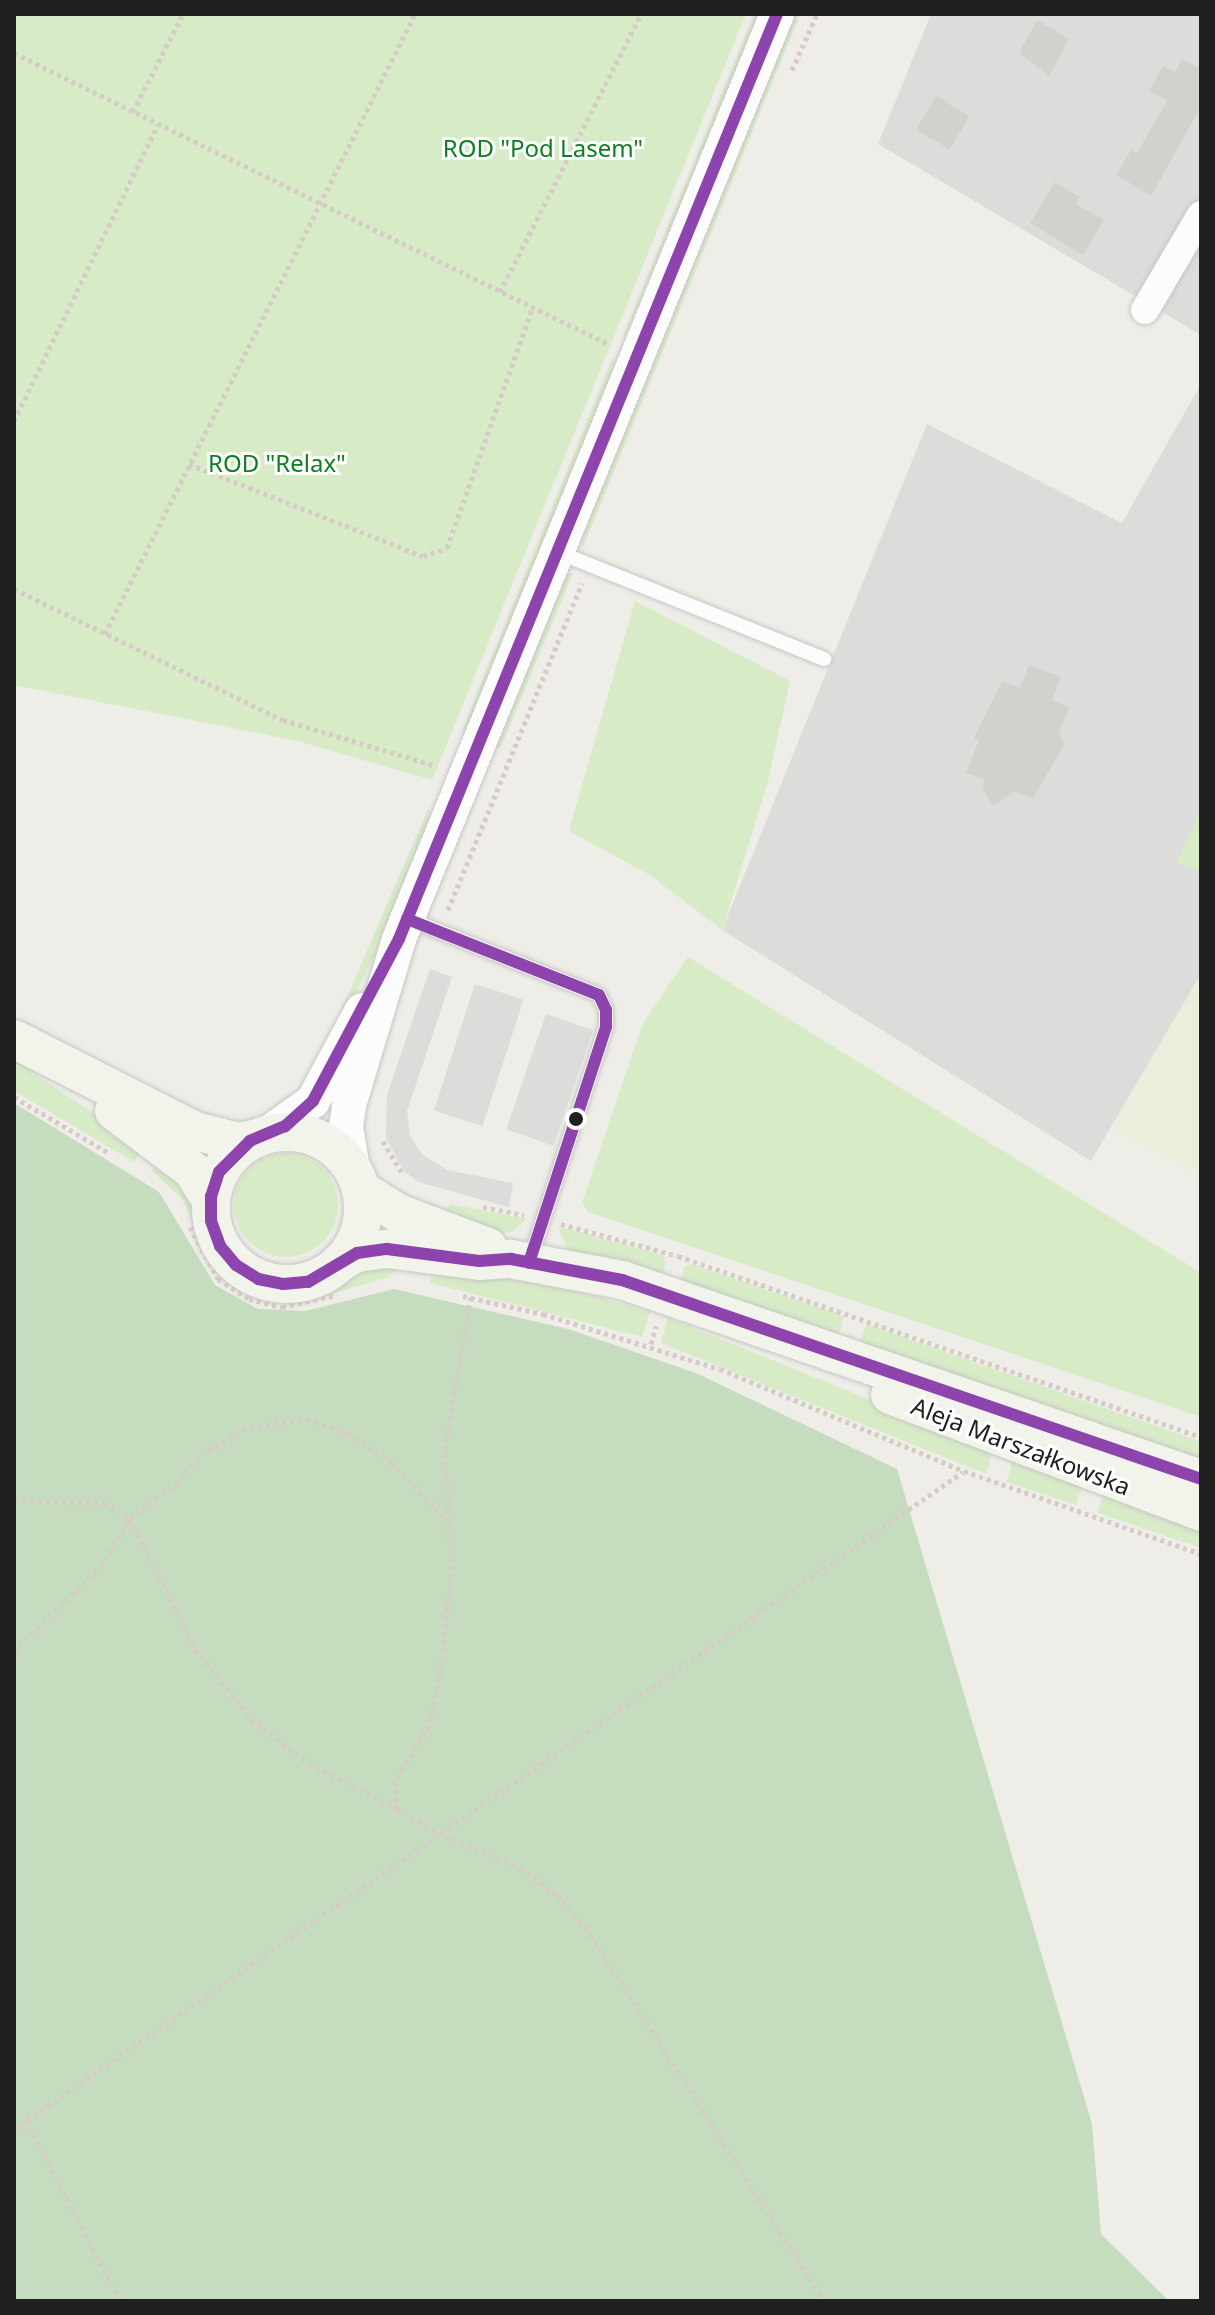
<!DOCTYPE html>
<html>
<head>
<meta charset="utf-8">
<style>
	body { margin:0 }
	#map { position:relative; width:1215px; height:2315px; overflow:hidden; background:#eeede8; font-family:"Noto Sans",sans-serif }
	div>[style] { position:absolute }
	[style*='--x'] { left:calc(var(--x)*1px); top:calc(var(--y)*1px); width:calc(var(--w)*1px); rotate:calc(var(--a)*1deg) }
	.residential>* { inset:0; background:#dddcda }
	.religious>* { inset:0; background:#dcdcda; transform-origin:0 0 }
	.farmland>* { inset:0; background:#eceedc }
	.grass>* { inset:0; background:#d7ebc7; transform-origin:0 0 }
	.round { border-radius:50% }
	.forest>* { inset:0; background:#c6dcbe }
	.building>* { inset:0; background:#d2d1cd; transform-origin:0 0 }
	.path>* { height:5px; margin-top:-2.5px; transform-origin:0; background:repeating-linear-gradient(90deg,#d7cbc7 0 4px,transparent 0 8px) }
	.roads { filter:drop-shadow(0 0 2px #c7c6c4) drop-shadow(0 0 2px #c7c6c4) }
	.service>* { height:14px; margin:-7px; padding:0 7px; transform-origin:7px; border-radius:7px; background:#fcfcfc }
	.minor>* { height:28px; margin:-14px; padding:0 14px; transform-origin:14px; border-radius:14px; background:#fcfcfc }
	.tertiary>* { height:34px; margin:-17px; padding:0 17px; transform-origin:17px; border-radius:17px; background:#fcfcfc }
	.secondary>* { height:38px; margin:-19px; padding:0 19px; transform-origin:19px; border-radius:19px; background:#f2f4eb }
	.secondary>.ring { margin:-19px; padding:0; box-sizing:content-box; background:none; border:38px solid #f2f4eb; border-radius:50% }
	.bus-1>* { height:12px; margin:-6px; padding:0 6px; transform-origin:6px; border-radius:6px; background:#8e44ad }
	.dots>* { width:22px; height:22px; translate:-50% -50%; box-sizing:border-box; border:4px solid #fff; border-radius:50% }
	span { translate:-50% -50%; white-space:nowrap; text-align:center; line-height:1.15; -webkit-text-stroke:6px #fff; paint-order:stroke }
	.park-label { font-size:24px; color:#0c801f }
	.street-label { font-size:24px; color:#202020 }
	.frame { position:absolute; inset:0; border:16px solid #202020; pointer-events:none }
</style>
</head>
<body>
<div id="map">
	<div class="residential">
		<i style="clip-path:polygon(931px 14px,1201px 14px,1201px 335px,878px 144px)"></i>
		<i style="clip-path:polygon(1201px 384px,1201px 974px,1091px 1161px,722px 930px,927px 424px,1122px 523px)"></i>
	</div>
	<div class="religious">
		<i style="clip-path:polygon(430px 969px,452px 977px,407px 1111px,410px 1136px,423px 1155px,447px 1170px,513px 1183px,509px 1207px,418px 1182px,404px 1171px,386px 1138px,387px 1095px)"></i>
		<i style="left:475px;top:984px;width:51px;height:133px;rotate:18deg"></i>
		<i style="left:546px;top:1014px;width:50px;height:122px;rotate:19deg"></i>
	</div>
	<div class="farmland">
		<i style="clip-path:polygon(1201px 974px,1201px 1176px,1111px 1128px)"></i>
	</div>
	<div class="grass">
		<i style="clip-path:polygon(14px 14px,746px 14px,432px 780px,298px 741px,14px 685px)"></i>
		<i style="clip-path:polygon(754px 14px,760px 14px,624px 338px,623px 336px)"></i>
		<i style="clip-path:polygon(795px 14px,800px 14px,583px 547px,580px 540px)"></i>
		<i style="left:612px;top:359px;width:5px;height:401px;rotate:22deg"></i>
		<i style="clip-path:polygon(573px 573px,500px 749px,495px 747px,565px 574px)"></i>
		<i style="clip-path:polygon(635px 601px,790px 681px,767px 785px,722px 930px,650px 875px,569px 831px)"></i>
		<i style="clip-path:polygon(1201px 808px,1201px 873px,1177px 862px)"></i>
		<i style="clip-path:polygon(428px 809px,430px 818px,372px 960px,344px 1017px,338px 1018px)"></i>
		<i style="clip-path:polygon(688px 957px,1201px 1273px,1201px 1417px,588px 1212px,582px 1203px,643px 1023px)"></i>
		<i style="clip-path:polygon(14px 1060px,144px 1147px,134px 1162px,14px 1091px)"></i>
		<i class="round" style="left:234px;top:1153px;width:104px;height:104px"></i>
		<i style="clip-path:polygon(160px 1157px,196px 1195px,214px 1257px,240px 1283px,258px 1291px,281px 1296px,312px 1293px,357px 1267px,395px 1260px,394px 1271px,390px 1277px,313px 1299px,279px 1301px,247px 1293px,222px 1275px,204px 1251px,183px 1200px,152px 1171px)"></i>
		<i style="clip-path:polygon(450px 1204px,527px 1219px,512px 1232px,495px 1235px,443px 1218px)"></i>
		<i style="clip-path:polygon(558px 1226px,662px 1255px,666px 1262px,661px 1281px,568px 1252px)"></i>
		<i style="clip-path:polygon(691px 1264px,844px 1316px,839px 1336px,679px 1287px,685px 1266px)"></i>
		<i style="clip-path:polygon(434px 1267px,574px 1290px,650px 1312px,642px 1337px,430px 1283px)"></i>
		<i style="clip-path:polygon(668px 1318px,987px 1447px,991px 1456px,986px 1474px,661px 1343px)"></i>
		<i style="clip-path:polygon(866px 1324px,1201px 1442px,1201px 1469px,860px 1342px)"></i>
		<i style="clip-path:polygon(1017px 1459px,1082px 1486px,1076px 1505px,1007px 1482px,1012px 1462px)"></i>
		<i style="clip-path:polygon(1103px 1494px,1201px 1523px,1201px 1548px,1097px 1513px)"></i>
	</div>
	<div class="forest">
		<i style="clip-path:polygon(14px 1103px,159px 1192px,215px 1285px,258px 1309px,305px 1311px,394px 1289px,568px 1329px,696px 1373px,897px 1469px,1092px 2124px,1101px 2234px,1169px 2301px,14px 2301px)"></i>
	</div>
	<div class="building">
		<i style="clip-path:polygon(1037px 20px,1069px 39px,1049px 76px,1019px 53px)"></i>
		<i style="clip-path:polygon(1182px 59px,1201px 69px,1201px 106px,1151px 196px,1116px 175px,1131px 150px,1137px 153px,1167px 101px,1149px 91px,1163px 66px,1175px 72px)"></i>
		<i style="left:936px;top:96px;width:39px;height:39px;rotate:31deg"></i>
		<i style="clip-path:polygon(1055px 182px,1080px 197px,1076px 204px,1104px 220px,1083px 255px,1030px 223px)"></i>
		<i style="clip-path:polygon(1029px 665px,1061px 677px,1052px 700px,1069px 707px,1059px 734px,1064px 744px,1033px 799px,1014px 791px,993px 806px,982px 787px,985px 780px,966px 773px,979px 740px,974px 738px,1002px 681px,1020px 688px)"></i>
	</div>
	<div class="path">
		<i style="--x:14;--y:53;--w:664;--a:26.1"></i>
		<i style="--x:792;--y:70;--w:61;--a:-65.9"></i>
		<i style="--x:133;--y:112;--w:110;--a:-63"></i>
		<i style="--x:500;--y:292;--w:312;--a:-63.1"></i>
		<i style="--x:14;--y:421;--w:330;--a:-64.1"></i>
		<i style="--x:189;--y:464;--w:251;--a:21.5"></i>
		<i style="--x:423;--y:556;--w:25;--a:-18"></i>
		<i style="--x:447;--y:548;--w:256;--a:-70.4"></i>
		<i style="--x:14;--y:589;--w:299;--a:26"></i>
		<i style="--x:283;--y:720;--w:160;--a:16.7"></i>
		<i style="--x:105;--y:634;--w:693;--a:-63.43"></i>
		<i style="--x:448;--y:910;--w:353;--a:-67.7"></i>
		<i style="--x:14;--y:1097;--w:110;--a:30.5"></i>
		<i style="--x:383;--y:1141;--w:37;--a:59"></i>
		<i style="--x:483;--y:1207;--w:42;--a:11"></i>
		<i style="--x:561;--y:1224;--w:121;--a:15.3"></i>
		<i style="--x:678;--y:1256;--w:553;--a:19.09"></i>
		<i style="--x:190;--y:1227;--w:59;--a:61.7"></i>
		<i style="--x:218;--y:1279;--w:37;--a:33"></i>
		<i style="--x:249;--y:1299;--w:34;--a:14"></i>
		<i style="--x:282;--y:1307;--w:55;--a:-12.5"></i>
		<i style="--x:463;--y:1296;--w:82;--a:12.7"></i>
		<i style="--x:543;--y:1314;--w:185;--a:17.3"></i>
		<i style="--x:720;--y:1369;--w:264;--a:22.7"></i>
		<i style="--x:964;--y:1471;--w:251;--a:19.3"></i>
		<i style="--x:471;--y:1297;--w:150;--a:100"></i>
		<i style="--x:445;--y:1445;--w:131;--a:87.4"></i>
		<i style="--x:451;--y:1576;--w:103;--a:96.7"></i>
		<i style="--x:439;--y:1678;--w:49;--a:101.8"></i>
		<i style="--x:429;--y:1726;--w:65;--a:121.7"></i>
		<i style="--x:395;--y:1781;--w:28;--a:86"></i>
		<i style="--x:397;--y:1809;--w:48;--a:30.3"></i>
		<i style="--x:438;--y:1833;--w:90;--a:22.9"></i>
		<i style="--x:521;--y:1868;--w:46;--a:37.1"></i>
		<i style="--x:558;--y:1896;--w:43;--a:48.8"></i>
		<i style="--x:586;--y:1928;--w:442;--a:57.5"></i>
		<i style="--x:651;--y:1344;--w:19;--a:-74"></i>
		<i style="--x:14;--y:1501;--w:90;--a:1.3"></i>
		<i style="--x:104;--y:1503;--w:31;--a:32"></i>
		<i style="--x:130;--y:1519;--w:147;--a:63.3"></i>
		<i style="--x:196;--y:1650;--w:88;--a:51.4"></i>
		<i style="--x:251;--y:1719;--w:73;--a:37.8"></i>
		<i style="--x:309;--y:1764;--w:97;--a:26.8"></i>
		<i style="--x:14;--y:1651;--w:122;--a:-44.3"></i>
		<i style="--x:101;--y:1566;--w:55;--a:-58.3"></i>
		<i style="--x:130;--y:1519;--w:57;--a:-37.9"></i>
		<i style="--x:175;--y:1484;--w:39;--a:-48"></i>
		<i style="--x:201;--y:1455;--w:56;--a:-29.7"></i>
		<i style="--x:250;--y:1427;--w:58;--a:-8"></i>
		<i style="--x:307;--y:1419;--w:44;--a:20.1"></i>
		<i style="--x:348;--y:1434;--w:52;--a:32.5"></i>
		<i style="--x:392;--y:1462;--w:79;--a:47"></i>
		<i style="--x:26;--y:2120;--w:204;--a:62.6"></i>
		<i style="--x:14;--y:2129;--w:1154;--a:-34.7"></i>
	</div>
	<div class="roads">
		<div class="service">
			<i style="--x:558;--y:552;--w:287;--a:21.9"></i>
			<i style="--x:408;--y:919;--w:206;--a:21.7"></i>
			<i style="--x:599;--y:995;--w:17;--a:65"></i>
			<i style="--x:606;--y:1010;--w:17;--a:90"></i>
			<i style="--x:606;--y:1027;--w:247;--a:108.1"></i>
		</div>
		<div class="minor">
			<i style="--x:1145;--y:310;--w:110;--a:-59.5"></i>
		</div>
		<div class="tertiary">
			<i style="--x:267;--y:1134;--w:57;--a:-35.7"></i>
			<i style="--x:313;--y:1101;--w:103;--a:-61.7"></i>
			<i style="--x:353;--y:1169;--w:43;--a:-99.5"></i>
			<i style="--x:346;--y:1127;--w:22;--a:-82"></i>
			<i style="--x:349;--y:1105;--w:173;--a:-73.2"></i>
			<i style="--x:399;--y:939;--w:999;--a:-67.77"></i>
		</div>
		<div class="secondary">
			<i style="--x:14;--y:1039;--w:203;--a:26.9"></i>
			<i style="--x:195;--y:1131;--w:44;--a:14.3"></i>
			<i style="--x:238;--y:1142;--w:16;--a:-11"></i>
			<i style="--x:114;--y:1111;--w:98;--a:37.1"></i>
			<i style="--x:192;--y:1170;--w:36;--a:58"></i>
			<i class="ring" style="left:211px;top:1132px;width:114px;height:114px"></i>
			<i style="--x:361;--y:1190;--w:44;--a:31.9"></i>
			<i style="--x:398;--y:1213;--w:96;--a:20.7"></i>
			<i style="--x:340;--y:1262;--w:19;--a:-28"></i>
			<i style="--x:357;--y:1253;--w:30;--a:-8"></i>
			<i style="--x:387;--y:1249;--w:93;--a:7.4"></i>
			<i style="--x:479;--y:1261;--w:32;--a:-4"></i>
			<i style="--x:511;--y:1259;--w:113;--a:10.7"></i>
			<i style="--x:622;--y:1280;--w:612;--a:18.97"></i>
			<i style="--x:890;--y:1395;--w:332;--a:20.6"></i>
		</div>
	</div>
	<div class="bus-1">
		<i style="--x:777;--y:14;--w:999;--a:112.23"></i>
		<i style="--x:399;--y:939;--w:183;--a:118"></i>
		<i style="--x:313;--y:1101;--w:38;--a:138"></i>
		<i style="--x:285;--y:1126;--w:38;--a:157"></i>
		<i style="--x:250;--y:1141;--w:44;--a:135"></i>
		<i style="--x:219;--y:1172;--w:25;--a:108"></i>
		<i style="--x:211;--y:1196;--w:25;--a:90"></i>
		<i style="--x:211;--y:1221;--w:27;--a:70"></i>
		<i style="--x:220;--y:1246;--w:25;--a:50"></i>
		<i style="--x:236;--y:1265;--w:26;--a:32"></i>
		<i style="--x:258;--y:1279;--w:25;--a:11"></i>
		<i style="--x:283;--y:1284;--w:25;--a:-5"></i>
		<i style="--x:308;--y:1282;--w:57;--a:-30.6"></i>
		<i style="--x:357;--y:1253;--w:30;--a:-8"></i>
		<i style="--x:387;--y:1249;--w:93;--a:7.4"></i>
		<i style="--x:479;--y:1261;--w:32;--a:-4"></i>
		<i style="--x:511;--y:1259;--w:113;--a:10.7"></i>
		<i style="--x:622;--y:1280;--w:612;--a:18.97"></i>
		<i style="--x:407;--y:919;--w:206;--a:21.6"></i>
		<i style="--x:599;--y:995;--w:17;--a:65"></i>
		<i style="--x:606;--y:1010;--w:17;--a:90"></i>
		<i style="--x:606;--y:1027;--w:248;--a:108.1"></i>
	</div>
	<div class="dots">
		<i style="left:576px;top:1119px;background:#202020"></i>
	</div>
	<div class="park-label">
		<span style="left:543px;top:148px">ROD "Pod Lasem"</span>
		<span style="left:277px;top:463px">ROD "Relax"</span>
	</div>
	<div class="street-label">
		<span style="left:1021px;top:1446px;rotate:21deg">Aleja Marszałkowska</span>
	</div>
	<div class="frame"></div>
</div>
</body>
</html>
